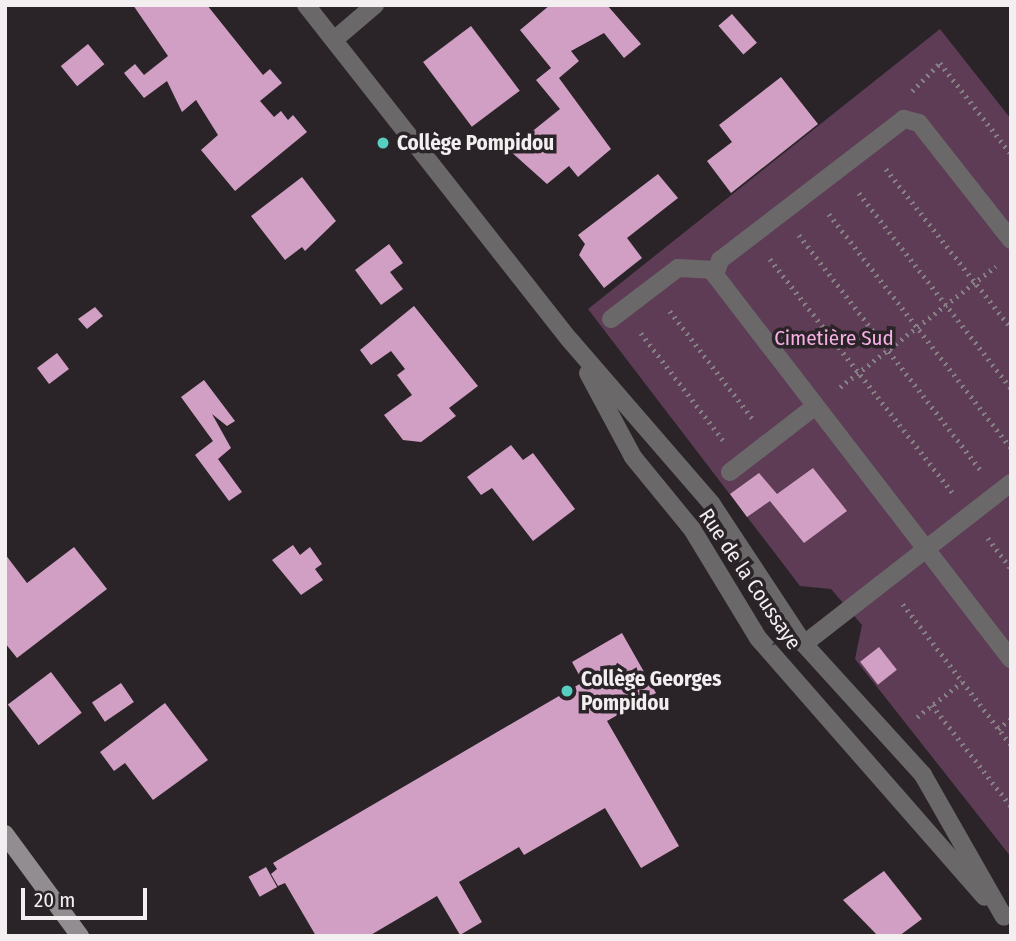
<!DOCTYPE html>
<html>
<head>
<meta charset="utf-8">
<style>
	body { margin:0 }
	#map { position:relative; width:1016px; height:941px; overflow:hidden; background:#2a2428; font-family:"Fira Sans Condensed",sans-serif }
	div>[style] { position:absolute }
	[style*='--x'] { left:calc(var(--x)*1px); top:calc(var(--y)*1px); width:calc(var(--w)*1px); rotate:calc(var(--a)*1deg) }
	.green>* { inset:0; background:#5e3c55 }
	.building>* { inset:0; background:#d19fc3; transform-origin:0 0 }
	.path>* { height:4.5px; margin-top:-2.25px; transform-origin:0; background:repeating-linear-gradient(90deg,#858083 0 2px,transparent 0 7px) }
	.service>* { height:18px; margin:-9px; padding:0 9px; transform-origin:9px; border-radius:9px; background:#6b686a }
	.minor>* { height:18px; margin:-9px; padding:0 9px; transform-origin:9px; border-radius:9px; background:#6b686a }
	.secondary>* { height:18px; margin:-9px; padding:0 9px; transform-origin:9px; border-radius:9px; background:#928d90 }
	.dots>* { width:19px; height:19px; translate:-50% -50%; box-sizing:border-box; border:4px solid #2a2428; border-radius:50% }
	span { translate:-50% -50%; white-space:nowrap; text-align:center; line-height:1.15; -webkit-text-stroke:7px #2a2428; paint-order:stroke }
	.poi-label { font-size:21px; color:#f3eff1; font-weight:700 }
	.left { translate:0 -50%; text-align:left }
	.park-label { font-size:21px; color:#f7b0e4 }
	.street-label { font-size:21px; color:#f3eff1 }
	.frame { position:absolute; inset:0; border:7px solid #f3eff1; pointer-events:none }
	.scale { position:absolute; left:21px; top:888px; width:126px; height:32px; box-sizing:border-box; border:4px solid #f3eff1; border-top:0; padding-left:9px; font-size:21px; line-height:24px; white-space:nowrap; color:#f3eff1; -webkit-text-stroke:5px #2a2428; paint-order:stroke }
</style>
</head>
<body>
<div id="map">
	<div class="green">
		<i style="clip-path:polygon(940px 29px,1011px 119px,1011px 857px,855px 659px,862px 625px,831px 589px,800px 586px,588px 309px)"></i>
	</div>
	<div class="building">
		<i style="clip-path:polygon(133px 5px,207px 5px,263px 75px,270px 69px,282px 83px,260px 101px,274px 117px,281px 111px,288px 120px,293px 115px,307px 132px,235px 191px,201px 150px,218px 135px,196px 100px,182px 112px,167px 81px,144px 98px,124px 73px,135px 64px,144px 75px,168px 56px)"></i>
		<i style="clip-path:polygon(550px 5px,607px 5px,641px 44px,624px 58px,604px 33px,571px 51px,579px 61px,559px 78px,611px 149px,578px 177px,569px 166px,547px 184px,509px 150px,560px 109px,536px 80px,551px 68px,520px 30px)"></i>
		<i style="left:732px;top:14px;width:38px;height:18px;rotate:49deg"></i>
		<i style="left:471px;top:26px;width:81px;height:60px;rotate:53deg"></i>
		<i style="left:88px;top:44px;width:26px;height:35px;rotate:51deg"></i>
		<i style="clip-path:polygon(781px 77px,818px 124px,731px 193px,707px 161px,732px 142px,719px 125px)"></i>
		<i style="clip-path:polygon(658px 174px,678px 198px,627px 238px,642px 258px,604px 288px,579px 255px,585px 244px,578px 235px)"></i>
		<i style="clip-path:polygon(302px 177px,336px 221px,305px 251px,302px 247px,285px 260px,251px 216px)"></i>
		<i style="clip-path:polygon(389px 244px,403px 263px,390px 272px,403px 289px,381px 305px,355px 270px)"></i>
		<i style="clip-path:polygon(414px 306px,478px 386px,449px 408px,456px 416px,421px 442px,403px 440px,384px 415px,412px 395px,397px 375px,405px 369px,391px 351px,371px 365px,360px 350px)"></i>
		<i style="clip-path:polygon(95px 307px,103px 316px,87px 329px,78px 319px)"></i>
		<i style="left:57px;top:353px;width:20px;height:25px;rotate:53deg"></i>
		<i style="clip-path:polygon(204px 380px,235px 421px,227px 426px,212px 414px,231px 448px,218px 459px,242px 492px,229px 501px,195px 455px,213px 441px,181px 397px)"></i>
		<i style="clip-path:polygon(511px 445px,523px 460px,533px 453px,575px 509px,533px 541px,492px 488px,481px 495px,467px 477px)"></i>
		<i style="clip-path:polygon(813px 468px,847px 511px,804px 543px,770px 501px,747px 517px,730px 494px,759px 473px,777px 494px)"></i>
		<i style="clip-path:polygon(293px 545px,300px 555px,310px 547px,322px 564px,315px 569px,323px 580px,301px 595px,272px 560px)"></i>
		<i style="clip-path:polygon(74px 547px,107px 589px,17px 658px,5px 643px,5px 554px,27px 583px)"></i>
		<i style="clip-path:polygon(622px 633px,656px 693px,607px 721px,679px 846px,641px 868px,605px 808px,524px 855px,519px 847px,459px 882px,482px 922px,460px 935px,437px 896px,369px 936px,316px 936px,285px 883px,278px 886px,271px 874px,277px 869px,273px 863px,583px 682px,572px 662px)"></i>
		<i style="left:879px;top:647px;width:29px;height:24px;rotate:52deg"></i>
		<i style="left:51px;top:672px;width:51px;height:54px;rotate:53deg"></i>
		<i style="left:121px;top:683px;width:23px;height:35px;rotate:56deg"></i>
		<i style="clip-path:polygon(165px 703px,208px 760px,153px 800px,125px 763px,114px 771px,100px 752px)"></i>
		<i style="left:266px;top:867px;width:23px;height:20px;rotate:61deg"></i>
		<i style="clip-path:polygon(884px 871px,922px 919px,899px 936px,878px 936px,843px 900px)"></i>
	</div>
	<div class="path">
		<i style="--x:912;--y:91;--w:40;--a:-45"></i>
		<i style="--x:940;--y:63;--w:115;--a:52"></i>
		<i style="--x:886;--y:169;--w:202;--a:51.8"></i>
		<i style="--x:859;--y:193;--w:247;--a:52.1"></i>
		<i style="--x:829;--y:214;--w:296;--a:52.1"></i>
		<i style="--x:799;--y:235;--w:296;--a:52.3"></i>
		<i style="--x:770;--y:259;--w:296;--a:52"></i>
		<i style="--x:670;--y:311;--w:135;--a:52.5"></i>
		<i style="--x:641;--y:333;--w:135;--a:52.5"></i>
		<i style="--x:840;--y:387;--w:197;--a:-37.8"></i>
		<i style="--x:988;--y:538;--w:38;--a:53"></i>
		<i style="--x:903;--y:604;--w:178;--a:52.5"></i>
		<i style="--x:932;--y:705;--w:128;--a:52"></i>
		<i style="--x:917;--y:717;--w:57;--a:-37.9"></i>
		<i style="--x:998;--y:729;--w:16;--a:-38"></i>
	</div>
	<div class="service">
		<i style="--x:1011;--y:240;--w:149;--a:-128.2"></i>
		<i style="--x:919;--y:123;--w:16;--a:-165"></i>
		<i style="--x:904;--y:119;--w:232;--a:142.5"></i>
		<i style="--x:720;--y:260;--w:16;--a:108"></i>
		<i style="--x:715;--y:275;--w:485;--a:52.4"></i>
		<i style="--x:611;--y:319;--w:84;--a:-37.3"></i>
		<i style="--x:678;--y:268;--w:38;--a:3"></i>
		<i style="--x:730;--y:472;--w:106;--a:-37.7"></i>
		<i style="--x:804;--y:644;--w:262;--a:-37.9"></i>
	</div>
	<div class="minor">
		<i style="--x:306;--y:5;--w:425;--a:51.8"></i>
		<i style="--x:569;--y:339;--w:217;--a:49.1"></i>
		<i style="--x:711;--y:503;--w:169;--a:56.6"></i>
		<i style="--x:804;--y:644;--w:177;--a:47.7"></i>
		<i style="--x:923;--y:775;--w:163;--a:60.3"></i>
		<i style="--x:334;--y:40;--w:54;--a:-40.5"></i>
		<i style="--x:588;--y:373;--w:95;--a:61.8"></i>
		<i style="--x:633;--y:457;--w:93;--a:50.7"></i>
		<i style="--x:692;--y:529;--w:127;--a:58.8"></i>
		<i style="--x:758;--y:638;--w:344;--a:48.8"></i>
	</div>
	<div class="secondary">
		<i style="--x:5;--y:834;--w:127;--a:53.7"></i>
	</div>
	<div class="dots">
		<i style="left:383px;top:143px;background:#57cec2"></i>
		<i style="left:567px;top:691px;background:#57cec2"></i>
	</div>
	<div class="poi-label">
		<span class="left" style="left:397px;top:143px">Collège Pompidou</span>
		<span class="left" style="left:581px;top:691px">Collège Georges<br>Pompidou</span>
	</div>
	<div class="park-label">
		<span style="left:834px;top:338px">Cimetière Sud</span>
	</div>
	<div class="street-label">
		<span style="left:750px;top:579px;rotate:56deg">Rue de la Coussaye</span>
	</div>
	<div class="frame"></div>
	<div class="scale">20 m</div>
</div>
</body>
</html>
